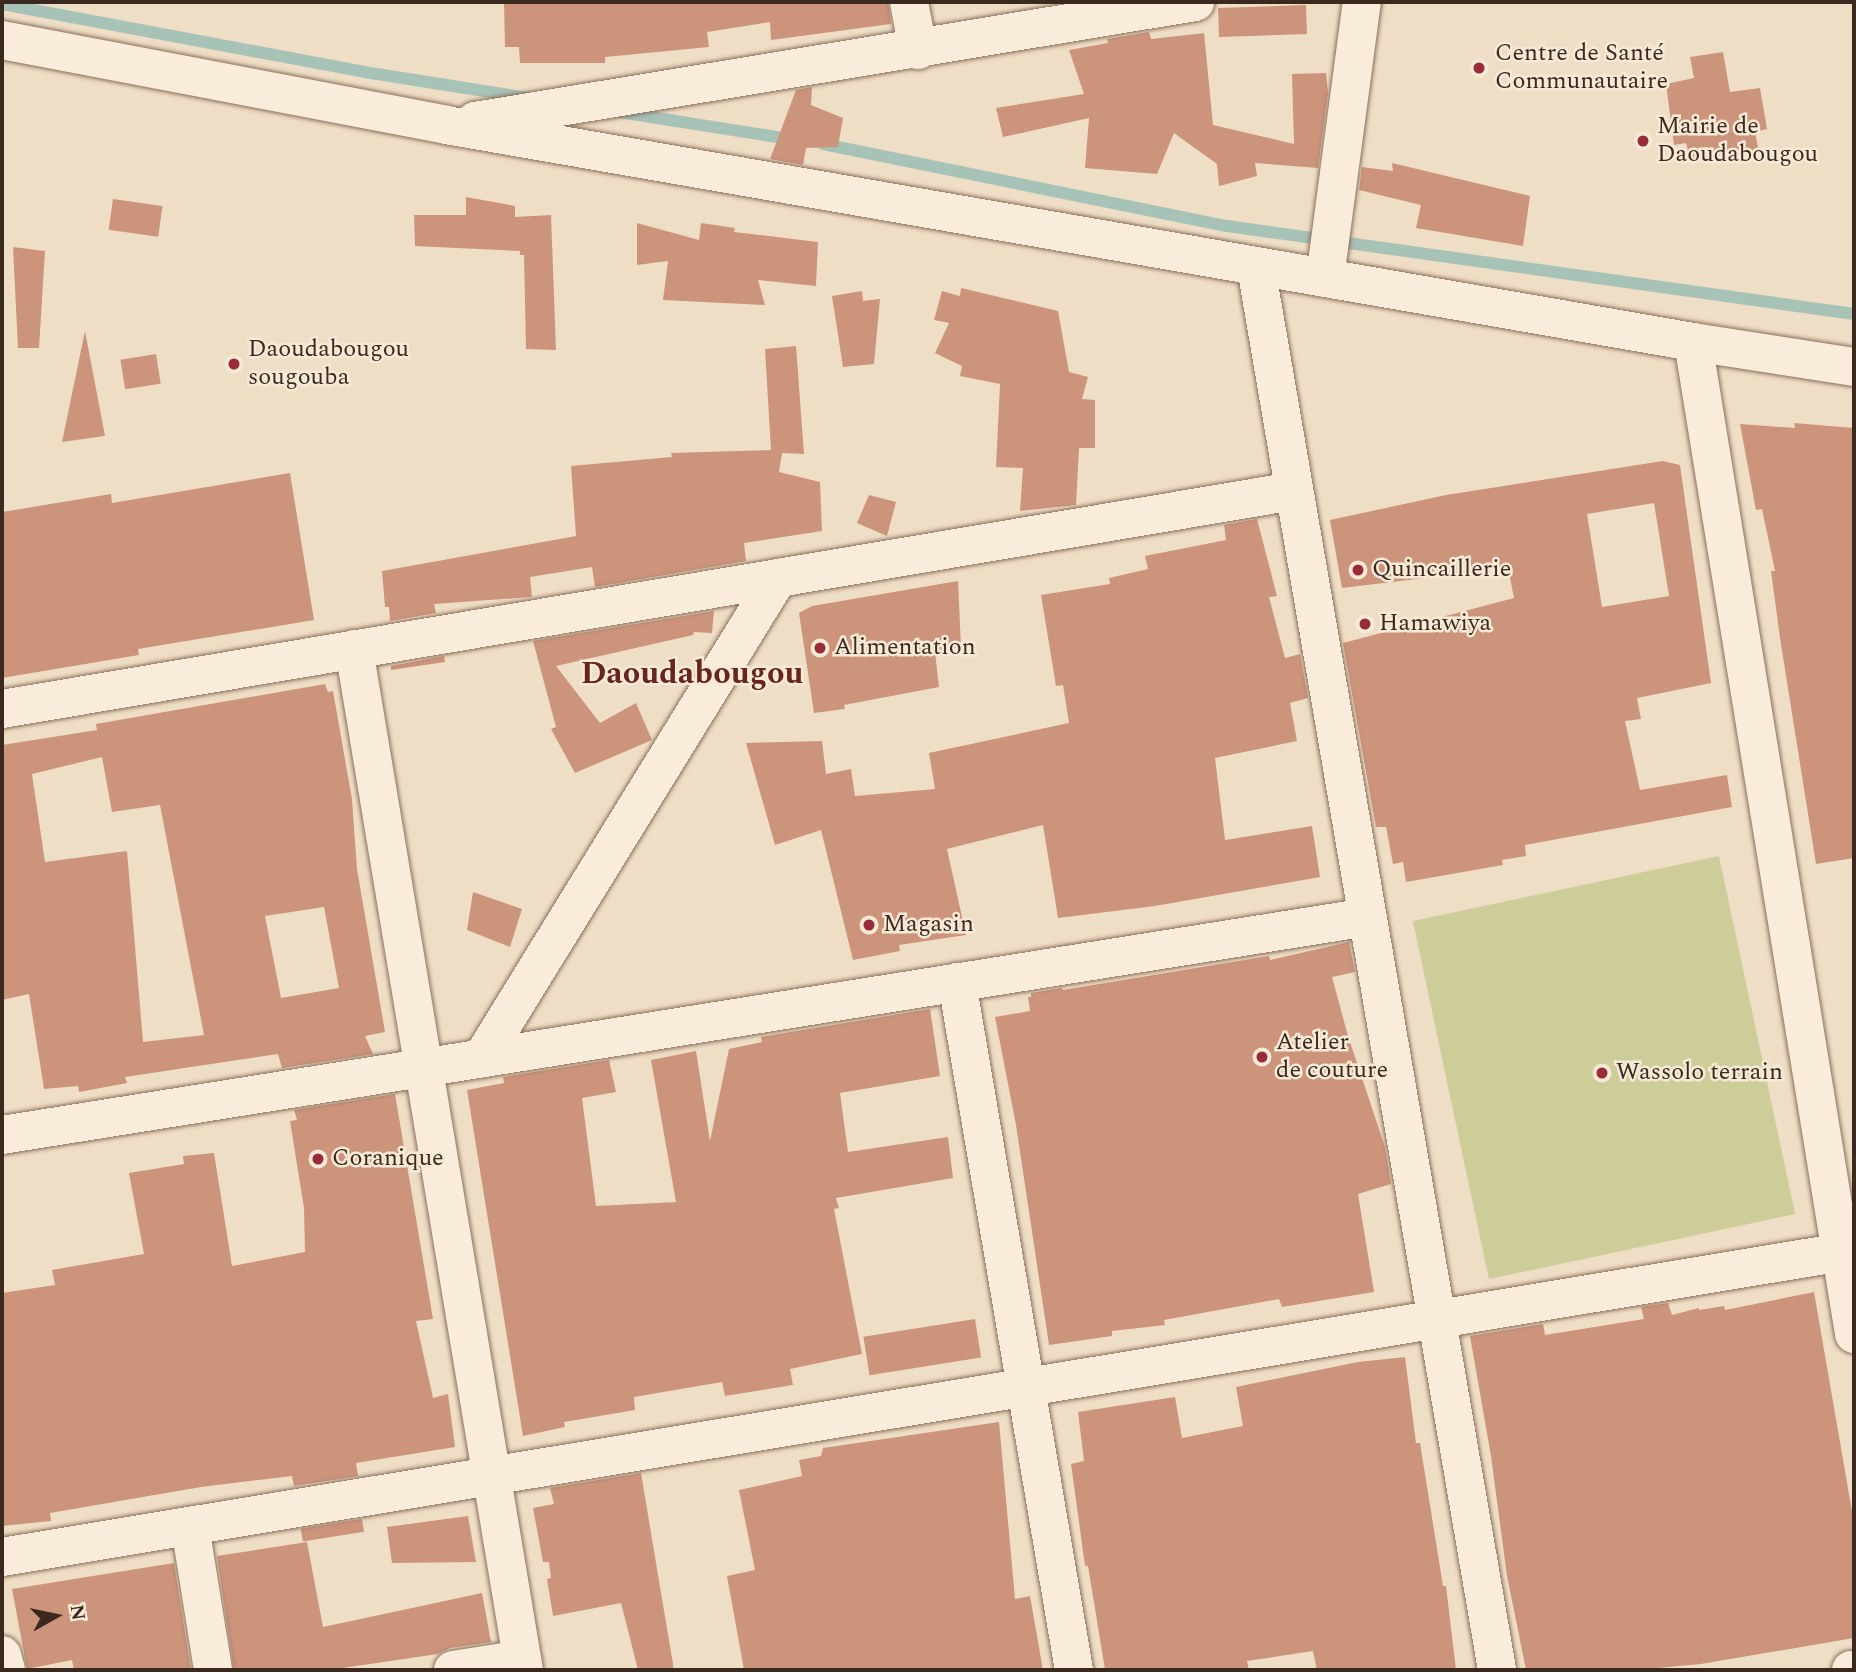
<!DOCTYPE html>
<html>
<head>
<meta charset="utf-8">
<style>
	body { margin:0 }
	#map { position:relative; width:1856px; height:1672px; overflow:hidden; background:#efdec6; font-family:Spectral,serif }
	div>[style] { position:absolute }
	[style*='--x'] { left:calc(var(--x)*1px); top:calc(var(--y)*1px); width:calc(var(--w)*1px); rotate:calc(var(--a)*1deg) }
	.green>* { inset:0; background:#cdcd9a; transform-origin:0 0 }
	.stream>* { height:12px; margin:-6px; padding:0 6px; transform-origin:6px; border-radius:6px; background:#a7c2b7 }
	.building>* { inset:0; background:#cd947c; transform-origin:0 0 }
	.roads { filter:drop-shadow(0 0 2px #8a6f5b) drop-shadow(0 0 2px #8a6f5b) }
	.minor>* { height:38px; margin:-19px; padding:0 19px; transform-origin:19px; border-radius:19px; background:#f9ecda }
	.dots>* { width:19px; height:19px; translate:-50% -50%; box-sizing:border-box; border:4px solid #f6e9d6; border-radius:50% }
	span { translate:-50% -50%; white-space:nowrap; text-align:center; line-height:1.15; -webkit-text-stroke:5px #f6e9d6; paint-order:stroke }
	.poi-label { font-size:24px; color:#3a291f }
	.left { translate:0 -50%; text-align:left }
	.district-label { font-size:32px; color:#67251e; font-weight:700 }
	.frame { position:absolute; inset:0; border:4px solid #3a291f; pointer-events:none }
	.north { position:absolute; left:21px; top:1581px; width:70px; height:70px; -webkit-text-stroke:5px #f6e9d6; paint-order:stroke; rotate:81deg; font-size:19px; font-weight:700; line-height:28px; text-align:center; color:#3a291f }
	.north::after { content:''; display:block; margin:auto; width:24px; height:32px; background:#3a291f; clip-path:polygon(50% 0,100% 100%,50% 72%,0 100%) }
</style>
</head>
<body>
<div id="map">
	<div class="green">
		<i style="left:1719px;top:856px;width:366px;height:313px;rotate:78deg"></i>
	</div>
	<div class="stream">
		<i style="--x:2;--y:4;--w:381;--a:10.6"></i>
		<i style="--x:377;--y:74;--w:154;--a:9"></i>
		<i style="--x:619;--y:112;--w:178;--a:9"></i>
		<i style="--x:823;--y:144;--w:412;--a:11.5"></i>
		<i style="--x:1227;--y:226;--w:633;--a:7.99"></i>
	</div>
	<div class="building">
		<i style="clip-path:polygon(504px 2px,888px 2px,891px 24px,771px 40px,770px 22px,707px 32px,709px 47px,605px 57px,605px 63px,520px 63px,519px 47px,505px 47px)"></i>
		<i style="left:1306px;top:5px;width:29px;height:88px;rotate:88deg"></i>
		<i style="clip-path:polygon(1149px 32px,1151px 39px,1204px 33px,1213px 125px,1294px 144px,1292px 74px,1326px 73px,1328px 93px,1318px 168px,1255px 163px,1257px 176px,1219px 186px,1217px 164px,1174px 133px,1157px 174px,1085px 168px,1089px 118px,1003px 137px,996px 108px,1084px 94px,1069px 50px,1108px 43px,1107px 39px)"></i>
		<i style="clip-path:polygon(1723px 52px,1730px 92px,1760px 88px,1767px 129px,1755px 132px,1759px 152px,1690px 158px,1686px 143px,1674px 145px,1666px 84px,1694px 78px,1690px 57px)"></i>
		<i style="clip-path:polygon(812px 87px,811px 105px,843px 118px,838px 147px,806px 148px,803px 165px,770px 159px,796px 90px)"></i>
		<i style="clip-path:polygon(1392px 163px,1530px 196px,1523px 246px,1416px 228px,1421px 205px,1359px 190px,1362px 167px,1393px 171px)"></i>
		<i style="clip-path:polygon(466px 197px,515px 206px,515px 217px,551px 215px,556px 350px,526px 349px,524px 255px,520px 255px,520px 251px,415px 246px,414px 215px,466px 215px)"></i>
		<i style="left:113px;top:199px;width:50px;height:31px;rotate:8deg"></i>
		<i style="clip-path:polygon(637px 223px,699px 240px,701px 223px,735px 228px,734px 232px,818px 242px,816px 286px,758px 280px,765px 305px,663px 300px,668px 261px,637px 265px)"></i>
		<i style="clip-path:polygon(13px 247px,45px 251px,39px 348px,18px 348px)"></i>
		<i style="clip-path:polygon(961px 288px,1058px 311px,1069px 372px,1088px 377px,1082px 399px,1095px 400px,1095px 448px,1079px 448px,1076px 505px,1020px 511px,1023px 468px,996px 467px,1000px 384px,960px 376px,962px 366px,935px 353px,949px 323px,934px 320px,942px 291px,960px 296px)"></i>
		<i style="clip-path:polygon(862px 291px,863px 301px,880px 299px,874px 364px,843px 367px,832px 296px)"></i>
		<i style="clip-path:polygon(85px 331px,105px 436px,62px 442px)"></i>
		<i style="clip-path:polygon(796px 346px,804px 454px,782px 453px,779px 472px,820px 482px,822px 531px,744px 543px,746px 561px,595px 587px,592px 567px,530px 577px,532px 597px,434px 604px,436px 613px,390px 621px,389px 607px,385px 607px,382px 571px,576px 536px,571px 466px,672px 457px,671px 453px,771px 450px,765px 349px)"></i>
		<i style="left:156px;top:354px;width:30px;height:36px;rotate:81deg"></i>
		<i style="clip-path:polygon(1794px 423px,1854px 428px,1854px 858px,1816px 864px,1780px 638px,1771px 571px,1775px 571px,1762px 509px,1756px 510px,1740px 424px,1795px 428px)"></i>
		<i style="clip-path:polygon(evenodd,1663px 461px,1680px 465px,1711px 683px,1637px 698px,1641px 719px,1625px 721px,1640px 790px,1727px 775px,1732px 807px,1525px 845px,1526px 856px,1502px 860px,1503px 865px,1406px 882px,1403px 862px,1393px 864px,1386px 827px,1376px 827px,1343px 643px,1514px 598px,1508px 568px,1342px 588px,1330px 520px,1446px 495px,1663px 461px,1654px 503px,1669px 596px,1602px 607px,1587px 514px,1654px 503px)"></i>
		<i style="clip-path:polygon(290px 473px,314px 620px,138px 649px,139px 655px,2px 678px,2px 512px,111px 494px,112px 503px)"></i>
		<i style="clip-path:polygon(869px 495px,896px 502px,887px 536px,857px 523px)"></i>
		<i style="clip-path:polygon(1257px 519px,1277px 596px,1269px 597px,1285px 658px,1300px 654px,1308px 698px,1290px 703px,1297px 741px,1215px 758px,1225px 840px,1312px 826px,1320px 877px,1155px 906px,1058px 918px,1043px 825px,947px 849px,966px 935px,899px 945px,900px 951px,853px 960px,821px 830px,775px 845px,746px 743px,822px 741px,826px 774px,851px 769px,855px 796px,935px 789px,929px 753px,1069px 723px,1063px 685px,1056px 686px,1041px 595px,1110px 584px,1109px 578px,1148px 569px,1145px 556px,1226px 540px,1224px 525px)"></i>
		<i style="clip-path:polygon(958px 581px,961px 647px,935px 652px,939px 687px,844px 705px,845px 709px,814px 713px,799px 613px,812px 606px)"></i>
		<i style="clip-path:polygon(714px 611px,712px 633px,694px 632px,693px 635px,556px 666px,600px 723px,636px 703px,652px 740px,575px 773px,551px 729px,556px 727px,533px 641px)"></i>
		<i style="clip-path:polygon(444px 656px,445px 662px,391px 670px,391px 666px)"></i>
		<i style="clip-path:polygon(evenodd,325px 684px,328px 692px,333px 691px,352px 799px,357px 869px,385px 1032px,365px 1036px,373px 1054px,282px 1068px,278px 1054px,125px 1077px,127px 1083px,79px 1092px,78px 1086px,44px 1089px,29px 994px,2px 1000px,2px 745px,97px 730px,96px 724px,325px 684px,102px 757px,112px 812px,160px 805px,204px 1035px,143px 1042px,127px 851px,45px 862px,32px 774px,102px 757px,325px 684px,324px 907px,339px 988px,281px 998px,265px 916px,324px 907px)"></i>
		<i style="clip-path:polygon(473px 892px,522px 909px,510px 947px,467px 930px)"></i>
		<i style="clip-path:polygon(1349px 942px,1355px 972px,1332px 977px,1348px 1036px,1385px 1147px,1391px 1184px,1358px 1194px,1374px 1292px,1282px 1307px,1279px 1299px,1164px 1320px,1165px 1325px,1112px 1331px,1112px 1336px,1049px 1345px,1016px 1125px,995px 1017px,1030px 1011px,1028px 997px,1031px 997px,1031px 993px,1062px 988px,1063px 990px,1269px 956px,1270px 960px)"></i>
		<i style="clip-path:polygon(930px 1009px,940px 1076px,840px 1093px,848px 1152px,948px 1137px,953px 1178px,836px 1198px,839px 1208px,834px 1209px,862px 1354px,790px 1369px,793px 1385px,725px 1396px,722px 1382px,634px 1397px,635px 1410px,564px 1422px,565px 1427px,523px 1436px,467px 1090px,504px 1083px,503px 1077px,609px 1060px,616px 1092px,582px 1098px,596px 1206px,676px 1202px,651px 1060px,696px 1051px,710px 1141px,729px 1049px,762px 1042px,761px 1037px)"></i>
		<i style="clip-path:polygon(395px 1094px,433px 1319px,416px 1321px,433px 1398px,448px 1394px,455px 1447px,356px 1463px,358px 1476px,294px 1486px,292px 1476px,201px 1487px,50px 1513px,51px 1521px,2px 1526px,2px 1293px,55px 1285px,52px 1270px,144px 1254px,129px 1173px,184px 1164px,183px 1156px,214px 1153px,232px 1266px,305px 1252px,304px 1208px,290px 1121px,297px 1120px,294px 1110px)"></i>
		<i style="clip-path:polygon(1814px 1292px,1854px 1523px,1854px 1638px,1701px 1664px,1636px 1670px,1526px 1670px,1507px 1576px,1491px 1456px,1470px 1336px,1543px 1324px,1545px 1335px,1644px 1319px,1641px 1307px,1668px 1303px,1672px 1315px,1699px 1308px,1699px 1310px,1724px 1306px,1725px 1310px)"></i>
		<i style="left:975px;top:1319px;width:39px;height:113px;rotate:81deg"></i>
		<i style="clip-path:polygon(1405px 1357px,1416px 1443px,1420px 1443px,1443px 1586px,1446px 1586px,1456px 1670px,1317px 1670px,1313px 1651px,1247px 1661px,1249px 1670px,1105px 1670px,1088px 1566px,1085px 1566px,1071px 1464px,1084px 1461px,1078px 1412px,1175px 1397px,1182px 1438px,1243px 1426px,1236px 1387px,1358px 1362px)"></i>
		<i style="clip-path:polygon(999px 1422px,1015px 1599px,1030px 1596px,1043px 1670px,744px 1670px,727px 1576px,755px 1570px,739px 1490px,802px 1476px,799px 1460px,821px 1456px,823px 1448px)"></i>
		<i style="clip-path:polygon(641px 1473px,657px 1569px,674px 1670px,638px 1670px,621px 1603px,553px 1616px,547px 1579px,551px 1578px,549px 1562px,543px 1562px,533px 1508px,554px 1504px,550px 1488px)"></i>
		<i style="clip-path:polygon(468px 1516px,476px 1562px,392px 1563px,387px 1527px)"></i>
		<i style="left:362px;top:1519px;width:13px;height:62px;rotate:81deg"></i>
		<i style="clip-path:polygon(307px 1542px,323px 1627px,482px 1593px,491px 1642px,450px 1648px,438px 1654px,329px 1670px,234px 1670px,217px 1556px)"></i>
		<i style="clip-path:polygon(174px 1563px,191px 1670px,74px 1670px,72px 1660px,27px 1669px,12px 1589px)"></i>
	</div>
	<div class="roads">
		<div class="minor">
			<i style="--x:909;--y:2;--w:49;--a:79.4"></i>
			<i style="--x:2;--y:40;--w:452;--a:10.8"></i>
			<i style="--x:446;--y:125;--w:1266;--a:9.87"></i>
			<i style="--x:1693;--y:342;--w:163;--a:8.8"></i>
			<i style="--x:475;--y:121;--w:730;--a:-9.38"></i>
			<i style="--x:1256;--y:267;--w:1424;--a:80.25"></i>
			<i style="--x:1325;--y:278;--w:278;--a:-82.4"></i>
			<i style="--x:1693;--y:342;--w:1005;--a:80.78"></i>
			<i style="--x:354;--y:649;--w:1035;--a:80.55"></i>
			<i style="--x:2;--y:709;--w:1309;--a:-9.58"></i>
			<i style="--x:957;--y:982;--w:698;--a:80.35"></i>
			<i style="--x:482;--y:1058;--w:564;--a:-58.34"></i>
			<i style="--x:2;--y:1135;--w:1382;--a:-9.07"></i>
			<i style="--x:190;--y:1526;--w:146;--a:80.9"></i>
			<i style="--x:2;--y:1557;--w:1877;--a:-9.41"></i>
			<i style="--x:2;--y:1655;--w:16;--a:75"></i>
			<i style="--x:453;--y:1670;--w:70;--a:-9.1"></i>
			<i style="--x:1851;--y:1670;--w:3;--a:0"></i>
		</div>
	</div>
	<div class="dots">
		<i style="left:1479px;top:68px;background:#9a2b39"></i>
		<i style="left:1643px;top:141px;background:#9a2b39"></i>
		<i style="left:234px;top:364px;background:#9a2b39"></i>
		<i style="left:1358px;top:570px;background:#9a2b39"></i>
		<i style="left:1365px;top:624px;background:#9a2b39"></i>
		<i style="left:820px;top:648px;background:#9a2b39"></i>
		<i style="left:869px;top:925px;background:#9a2b39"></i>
		<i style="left:1262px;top:1057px;background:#9a2b39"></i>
		<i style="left:1602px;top:1073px;background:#9a2b39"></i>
		<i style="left:318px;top:1159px;background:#9a2b39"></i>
	</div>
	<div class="poi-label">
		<span class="left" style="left:1495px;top:68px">Centre de Santé<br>Communautaire</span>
		<span class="left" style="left:1657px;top:141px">Mairie de<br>Daoudabougou</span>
		<span class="left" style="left:248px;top:364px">Daoudabougou<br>sougouba</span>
		<span class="left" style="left:1372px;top:570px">Quincaillerie</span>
		<span class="left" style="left:1379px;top:624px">Hamawiya</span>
		<span class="left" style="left:834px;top:648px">Alimentation</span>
		<span class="left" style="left:883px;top:925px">Magasin</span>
		<span class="left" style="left:1276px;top:1057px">Atelier<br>de couture</span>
		<span class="left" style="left:1616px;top:1073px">Wassolo terrain</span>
		<span class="left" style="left:332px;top:1159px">Coranique</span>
	</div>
	<div class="district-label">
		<span style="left:692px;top:674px">Daoudabougou</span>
	</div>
	<div class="frame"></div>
	<div class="north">N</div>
</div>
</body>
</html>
